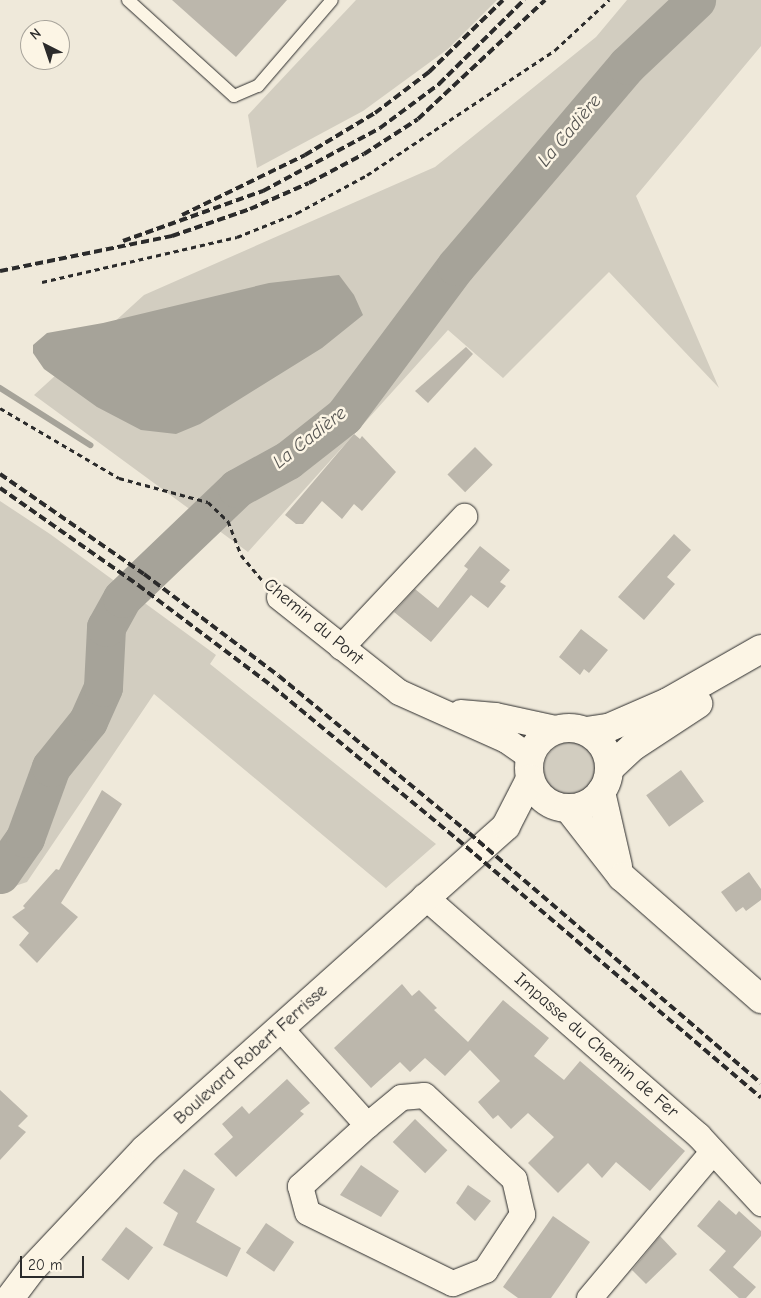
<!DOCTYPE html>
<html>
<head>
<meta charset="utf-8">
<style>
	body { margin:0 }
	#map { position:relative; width:761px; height:1298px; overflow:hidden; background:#efe9da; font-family:"Comic Neue",sans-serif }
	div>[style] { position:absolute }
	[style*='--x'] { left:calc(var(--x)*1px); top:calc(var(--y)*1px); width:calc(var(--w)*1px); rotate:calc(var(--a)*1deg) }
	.green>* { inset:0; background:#d2cdc0 }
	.round { border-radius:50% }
	.water>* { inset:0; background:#a6a399 }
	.stream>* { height:6px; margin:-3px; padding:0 3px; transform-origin:3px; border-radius:3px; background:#a6a399 }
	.river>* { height:39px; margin:-19.5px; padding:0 19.5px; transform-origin:19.5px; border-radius:19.5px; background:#a6a399 }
	.building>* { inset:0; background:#bcb7ac; transform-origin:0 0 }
	.path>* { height:3px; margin-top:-1.5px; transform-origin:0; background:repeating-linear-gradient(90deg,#2b2b2b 0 5px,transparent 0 9px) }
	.roads { filter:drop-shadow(0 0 1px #2b2b2b) drop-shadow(0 0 1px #2b2b2b) }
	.service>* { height:12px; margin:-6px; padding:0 6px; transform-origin:6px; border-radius:6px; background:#fcf5e5 }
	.minor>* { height:25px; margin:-12.5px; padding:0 12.5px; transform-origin:12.5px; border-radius:12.5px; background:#fcf5e5 }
	.tertiary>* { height:28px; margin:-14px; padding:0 14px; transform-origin:14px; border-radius:14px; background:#fcf5e5 }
	.tertiary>.ring { margin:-14px; padding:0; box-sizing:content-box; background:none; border:28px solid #fcf5e5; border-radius:50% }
	.rail>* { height:4px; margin-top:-2px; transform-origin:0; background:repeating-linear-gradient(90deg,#2b2b2b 0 8px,transparent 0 12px) }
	span { translate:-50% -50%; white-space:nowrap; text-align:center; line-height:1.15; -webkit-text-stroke:5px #fcf5e5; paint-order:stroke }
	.street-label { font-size:18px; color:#2b2b2b }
	.water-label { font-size:19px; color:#565552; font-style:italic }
	.north { position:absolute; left:20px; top:20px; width:50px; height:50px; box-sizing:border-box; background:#fcf5e5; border:1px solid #a8a49b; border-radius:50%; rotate:319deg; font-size:14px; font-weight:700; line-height:20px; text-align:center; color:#2b2b2b }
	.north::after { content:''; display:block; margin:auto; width:18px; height:22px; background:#2b2b2b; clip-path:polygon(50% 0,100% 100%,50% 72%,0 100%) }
	.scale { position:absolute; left:20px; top:1256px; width:64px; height:22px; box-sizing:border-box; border:2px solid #2b2b2b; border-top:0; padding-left:6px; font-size:15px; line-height:18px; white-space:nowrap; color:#2b2b2b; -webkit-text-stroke:4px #fcf5e5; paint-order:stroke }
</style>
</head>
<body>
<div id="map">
	<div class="green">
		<i style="clip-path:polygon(356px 0,497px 0,448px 49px,363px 111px,257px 168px,248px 115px)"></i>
		<i style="clip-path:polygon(627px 0,761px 0,761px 46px,636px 196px,719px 388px,609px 272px,503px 378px,448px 330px,248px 552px,34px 395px,144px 295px,435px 167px,596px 37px)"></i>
		<i style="clip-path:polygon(0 501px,50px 534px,216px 655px,210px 664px,436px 844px,386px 888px,154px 694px,27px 882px,0 891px)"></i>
		<i class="round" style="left:544px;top:742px;width:54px;height:54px"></i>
	</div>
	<div class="water">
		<i style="clip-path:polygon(339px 275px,354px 295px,363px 315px,322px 348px,200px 424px,176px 434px,141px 430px,97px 407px,44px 369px,33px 353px,33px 345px,47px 333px,103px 323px,269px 283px)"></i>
	</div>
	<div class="stream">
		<i style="--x:0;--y:388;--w:107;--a:32.3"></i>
	</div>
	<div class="river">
		<i style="--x:0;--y:874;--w:44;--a:-55.2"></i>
		<i style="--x:25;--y:838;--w:76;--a:-69.9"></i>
		<i style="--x:51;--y:767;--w:59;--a:-51.2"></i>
		<i style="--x:88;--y:721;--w:37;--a:-66"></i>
		<i style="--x:103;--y:687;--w:60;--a:-87.1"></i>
		<i style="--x:106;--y:627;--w:33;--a:-61"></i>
		<i style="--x:122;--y:598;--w:159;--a:-43.7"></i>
		<i style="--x:237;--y:488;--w:58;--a:-28.8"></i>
		<i style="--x:288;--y:460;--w:71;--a:-38.2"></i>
		<i style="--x:344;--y:416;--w:187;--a:-53.3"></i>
		<i style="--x:456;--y:266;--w:264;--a:-49.6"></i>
		<i style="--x:627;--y:65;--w:95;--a:-43.3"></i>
	</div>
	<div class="building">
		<i style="clip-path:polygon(172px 0,287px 0,236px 57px)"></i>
		<i style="clip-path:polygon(466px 347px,473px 354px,428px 403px,415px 391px)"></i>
		<i style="clip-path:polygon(354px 434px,360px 439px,362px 436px,396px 472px,362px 511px,354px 504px,342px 519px,322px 501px,303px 524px,296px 524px,285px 515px)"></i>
		<i style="left:475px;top:447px;width:25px;height:39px;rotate:45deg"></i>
		<i style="clip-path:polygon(674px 534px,691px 550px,667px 577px,675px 584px,644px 620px,618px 597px)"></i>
		<i style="clip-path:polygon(480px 546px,510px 570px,500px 582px,506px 586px,488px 608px,471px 595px,431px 642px,394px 612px,415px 589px,438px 608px,468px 569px,464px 566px)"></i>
		<i style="clip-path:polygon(581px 629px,608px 650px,589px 673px,584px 669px,580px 675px,559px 657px)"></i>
		<i style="left:681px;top:770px;width:39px;height:43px;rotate:54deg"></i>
		<i style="clip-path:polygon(102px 790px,122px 804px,61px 903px,78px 917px,37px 963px,19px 945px,29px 933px,12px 917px,25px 908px,23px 906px,56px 869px,59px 870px)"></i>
		<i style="clip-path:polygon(749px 872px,761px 889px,761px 900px,746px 911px,743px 907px,736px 912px,721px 892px)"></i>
		<i style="clip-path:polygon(402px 984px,412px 996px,419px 990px,437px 1008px,434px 1010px,468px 1042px,503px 1000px,549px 1038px,534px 1056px,564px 1080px,580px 1061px,685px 1151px,650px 1191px,616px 1162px,602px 1178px,588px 1163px,558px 1193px,528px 1163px,554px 1137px,528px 1113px,511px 1129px,498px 1115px,493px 1119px,478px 1102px,500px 1081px,470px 1050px,445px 1076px,425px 1058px,410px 1072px,400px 1062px,371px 1088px,334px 1048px)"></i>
		<i style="clip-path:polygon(287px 1079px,310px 1103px,300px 1111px,304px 1114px,236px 1177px,214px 1154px,233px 1137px,222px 1124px,242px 1106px,249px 1114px)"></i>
		<i style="clip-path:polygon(0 1090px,28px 1116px,18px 1126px,26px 1132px,0 1160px)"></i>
		<i style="left:415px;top:1119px;width:45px;height:32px;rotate:44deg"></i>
		<i style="clip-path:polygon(361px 1165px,399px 1191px,381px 1217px,340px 1195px)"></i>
		<i style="clip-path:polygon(184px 1169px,215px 1189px,196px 1222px,241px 1248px,227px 1277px,163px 1245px,178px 1213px,163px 1203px)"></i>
		<i style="clip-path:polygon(468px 1185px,491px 1201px,475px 1221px,456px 1203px)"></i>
		<i style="clip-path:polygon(719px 1200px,736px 1215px,739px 1211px,761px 1231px,761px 1236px,733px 1267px,756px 1287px,746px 1298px,739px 1298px,709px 1270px,726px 1251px,697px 1226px)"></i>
		<i style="clip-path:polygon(553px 1216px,590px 1242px,551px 1298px,518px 1298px,503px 1287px)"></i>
		<i style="left:266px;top:1223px;width:34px;height:36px;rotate:34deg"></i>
		<i style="left:126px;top:1227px;width:34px;height:41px;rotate:37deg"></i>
		<i style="clip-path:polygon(660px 1236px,677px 1254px,646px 1284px,632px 1270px)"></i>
	</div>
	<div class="path">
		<i style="--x:42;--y:282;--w:200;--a:-13"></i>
		<i style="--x:237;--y:237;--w:65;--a:-21.8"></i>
		<i style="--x:297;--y:213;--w:80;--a:-28.5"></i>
		<i style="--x:367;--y:175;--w:226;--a:-33.6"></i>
		<i style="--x:555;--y:50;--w:74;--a:-42.8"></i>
		<i style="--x:0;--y:408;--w:138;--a:30.5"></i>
		<i style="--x:119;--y:478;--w:92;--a:15.1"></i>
		<i style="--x:208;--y:502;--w:28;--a:44"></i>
		<i style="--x:228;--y:521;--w:36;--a:69"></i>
		<i style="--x:241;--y:555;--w:34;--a:50"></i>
	</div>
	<div class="roads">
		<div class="service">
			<i style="--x:128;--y:0;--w:143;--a:42.2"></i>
			<i style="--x:234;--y:96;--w:26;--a:-23"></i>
			<i style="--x:258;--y:86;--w:113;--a:-49.3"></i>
		</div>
		<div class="minor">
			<i style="--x:279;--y:597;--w:153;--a:38.4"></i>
			<i style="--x:399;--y:692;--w:117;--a:24.2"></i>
			<i style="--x:506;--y:740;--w:29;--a:35"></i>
			<i style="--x:341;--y:647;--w:180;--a:-46.8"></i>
			<i style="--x:460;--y:712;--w:35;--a:5"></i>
			<i style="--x:495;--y:715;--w:66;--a:12.3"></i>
			<i style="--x:424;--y:896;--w:364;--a:41.1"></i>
			<i style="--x:698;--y:1135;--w:93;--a:47.2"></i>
			<i style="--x:281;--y:1029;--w:129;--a:48.1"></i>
			<i style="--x:367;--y:1125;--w:44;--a:-39.5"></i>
			<i style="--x:401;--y:1097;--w:23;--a:-5"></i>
			<i style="--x:424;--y:1095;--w:123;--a:43"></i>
			<i style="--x:514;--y:1179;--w:36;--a:77"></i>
			<i style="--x:522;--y:1214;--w:67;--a:123.5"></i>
			<i style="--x:485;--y:1270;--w:35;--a:158"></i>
			<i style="--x:452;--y:1283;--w:161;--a:-153.9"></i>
			<i style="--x:307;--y:1212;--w:27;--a:-105"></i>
			<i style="--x:300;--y:1186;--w:91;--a:-42.3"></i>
			<i style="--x:589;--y:1298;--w:191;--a:-49.9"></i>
		</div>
		<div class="tertiary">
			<i class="ring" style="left:529px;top:728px;width:52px;height:52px"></i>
			<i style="--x:586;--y:731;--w:22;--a:-8"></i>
			<i style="--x:608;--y:728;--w:65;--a:-23.4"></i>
			<i style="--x:668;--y:702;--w:107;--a:-29.7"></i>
			<i style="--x:609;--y:769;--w:34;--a:-43"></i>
			<i style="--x:634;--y:746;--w:77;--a:-33.3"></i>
			<i style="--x:601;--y:792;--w:76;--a:77.1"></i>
			<i style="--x:568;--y:808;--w:88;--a:52"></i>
			<i style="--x:622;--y:877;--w:185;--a:41.3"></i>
			<i style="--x:10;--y:1298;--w:36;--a:-53"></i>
			<i style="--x:32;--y:1269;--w:165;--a:-46.7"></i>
			<i style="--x:145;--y:1149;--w:484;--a:-41.8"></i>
			<i style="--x:506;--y:826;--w:53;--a:-62.9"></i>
		</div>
	</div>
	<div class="rail">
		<i style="--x:182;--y:215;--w:137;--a:-26"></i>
		<i style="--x:305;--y:155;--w:82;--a:-31"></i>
		<i style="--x:375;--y:113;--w:68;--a:-37.2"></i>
		<i style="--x:429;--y:72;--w:103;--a:-44.2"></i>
		<i style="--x:123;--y:241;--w:149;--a:-19.7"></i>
		<i style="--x:263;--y:191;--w:133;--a:-28.3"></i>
		<i style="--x:380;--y:128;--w:74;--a:-36.7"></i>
		<i style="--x:439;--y:84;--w:120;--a:-44.7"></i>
		<i style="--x:0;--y:271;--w:176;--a:-11.5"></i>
		<i style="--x:172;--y:236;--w:83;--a:-19.1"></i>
		<i style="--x:250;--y:209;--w:64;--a:-23.8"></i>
		<i style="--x:309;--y:183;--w:62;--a:-27.8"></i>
		<i style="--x:364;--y:154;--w:64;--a:-32.9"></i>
		<i style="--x:418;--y:119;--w:174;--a:-43.1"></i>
		<i style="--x:0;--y:474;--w:175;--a:34.8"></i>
		<i style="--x:144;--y:574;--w:169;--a:37.1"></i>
		<i style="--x:279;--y:676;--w:246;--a:39.6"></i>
		<i style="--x:469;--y:833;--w:384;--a:40.6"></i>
		<i style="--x:0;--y:488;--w:169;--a:35.1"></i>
		<i style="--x:138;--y:585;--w:168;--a:37"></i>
		<i style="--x:272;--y:686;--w:240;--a:39.6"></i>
		<i style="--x:457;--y:839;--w:399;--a:40.4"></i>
	</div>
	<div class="street-label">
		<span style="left:313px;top:622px;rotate:40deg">Chemin du Pont</span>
		<span style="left:596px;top:1046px;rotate:41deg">Impasse du Chemin de Fer</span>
		<span style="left:251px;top:1055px;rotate:-42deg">Boulevard Robert Ferrisse</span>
	</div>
	<div class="water-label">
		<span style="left:570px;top:131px;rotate:-50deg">La Cadière</span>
		<span style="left:310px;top:438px;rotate:-38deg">La Cadière</span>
	</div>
	<div class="north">N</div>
	<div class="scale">20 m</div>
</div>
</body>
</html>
